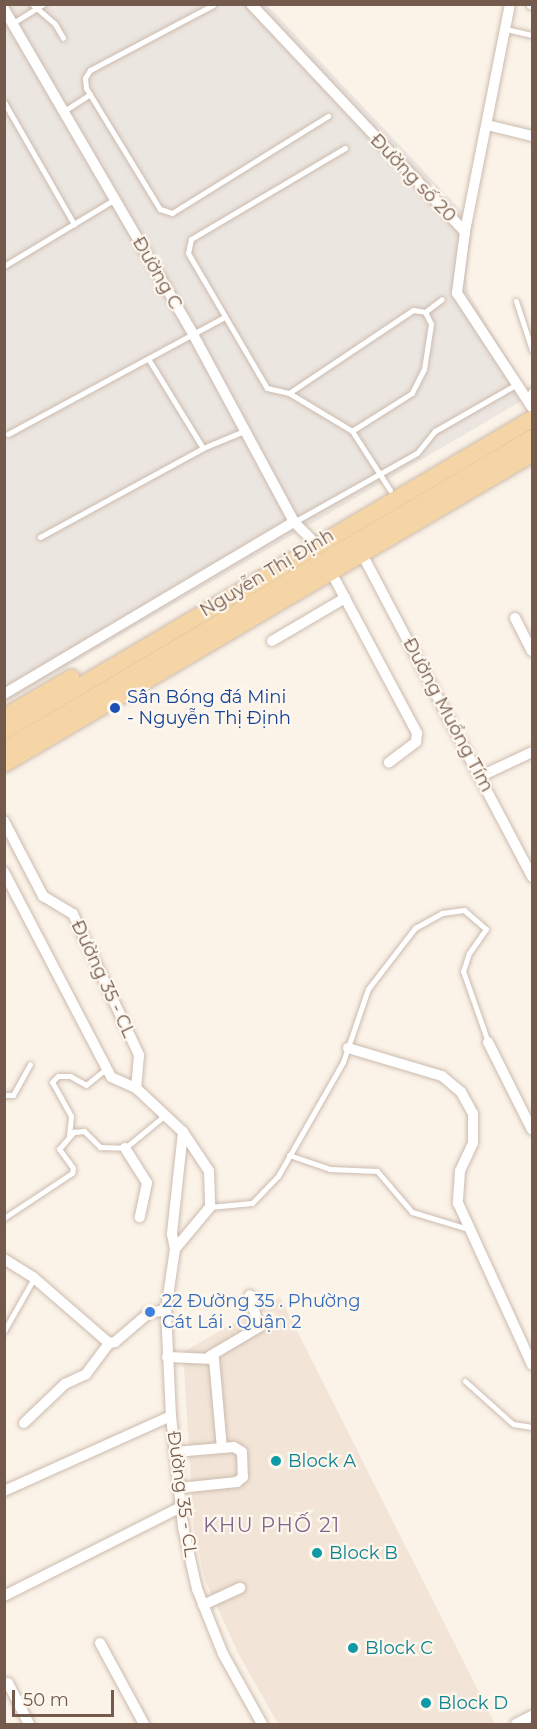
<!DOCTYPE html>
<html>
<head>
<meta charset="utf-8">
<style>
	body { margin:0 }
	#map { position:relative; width:537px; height:1729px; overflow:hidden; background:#fbf3e8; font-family:Montserrat,sans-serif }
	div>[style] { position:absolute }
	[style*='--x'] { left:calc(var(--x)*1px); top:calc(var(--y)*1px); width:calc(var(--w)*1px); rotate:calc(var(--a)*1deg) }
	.residential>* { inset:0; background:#f2e5d7 }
	.industrial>* { inset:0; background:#ece6e1 }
	.roads { filter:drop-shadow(0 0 2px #ccbbae) drop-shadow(0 0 2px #ccbbae) }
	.service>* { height:5px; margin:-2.5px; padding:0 2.5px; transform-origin:2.5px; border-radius:2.5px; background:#fff }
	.minor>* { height:10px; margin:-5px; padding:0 5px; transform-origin:5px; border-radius:5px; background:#fff }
	.primary>* { height:16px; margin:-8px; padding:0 8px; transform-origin:8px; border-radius:8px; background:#f5d5a5 }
	.dots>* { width:16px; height:16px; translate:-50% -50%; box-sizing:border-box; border:3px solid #fef7ee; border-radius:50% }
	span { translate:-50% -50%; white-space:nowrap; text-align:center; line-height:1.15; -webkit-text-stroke:4.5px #fef7ee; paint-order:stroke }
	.street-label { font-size:18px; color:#745a4d }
	.transit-label { font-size:18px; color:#164399 }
	.left { translate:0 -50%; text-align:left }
	.shop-label { font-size:18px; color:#366cbe }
	.culture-label { font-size:18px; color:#0d838f }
	.neighbourhood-label { font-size:20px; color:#80668f; letter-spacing:1.5px }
	.frame { position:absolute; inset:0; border:6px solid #745a4d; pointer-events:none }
	.scale { position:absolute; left:12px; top:1690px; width:102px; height:27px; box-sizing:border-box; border:3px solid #745a4d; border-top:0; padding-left:8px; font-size:18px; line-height:21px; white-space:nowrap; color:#745a4d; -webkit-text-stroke:4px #fef7ee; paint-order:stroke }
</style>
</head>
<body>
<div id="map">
	<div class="residential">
		<i style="clip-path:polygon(280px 1297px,495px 1724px,278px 1724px,238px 1653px,205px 1580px,194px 1531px,183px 1352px)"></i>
	</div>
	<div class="industrial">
		<i style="clip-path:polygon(4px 5px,267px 5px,473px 223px,466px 277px,469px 294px,530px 396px,5px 703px)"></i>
	</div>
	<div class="roads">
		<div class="service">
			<i style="--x:32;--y:4;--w:30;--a:41"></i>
			<i style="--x:55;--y:24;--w:16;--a:60"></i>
			<i style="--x:213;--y:5;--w:139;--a:152.1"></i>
			<i style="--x:90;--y:70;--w:9;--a:122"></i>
			<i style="--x:85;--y:78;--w:10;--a:84"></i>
			<i style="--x:86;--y:88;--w:142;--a:58.6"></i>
			<i style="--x:160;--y:209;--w:13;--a:18"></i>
			<i style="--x:172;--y:213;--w:184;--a:-31.9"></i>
			<i style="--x:13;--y:23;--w:36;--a:-32"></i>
			<i style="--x:506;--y:29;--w:27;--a:13"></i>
			<i style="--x:4;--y:102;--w:141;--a:60.2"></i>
			<i style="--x:64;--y:111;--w:31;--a:-33"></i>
			<i style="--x:345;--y:148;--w:179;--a:149.4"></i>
			<i style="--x:191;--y:239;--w:14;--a:102"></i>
			<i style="--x:188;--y:253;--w:156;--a:59.7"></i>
			<i style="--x:267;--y:388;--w:23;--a:13"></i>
			<i style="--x:289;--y:393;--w:74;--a:31.1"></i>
			<i style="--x:352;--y:431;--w:70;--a:57.2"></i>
			<i style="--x:4;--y:266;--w:130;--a:-31.1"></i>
			<i style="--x:516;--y:301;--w:52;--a:71.9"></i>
			<i style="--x:425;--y:312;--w:21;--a:-37"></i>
			<i style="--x:149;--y:360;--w:103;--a:58.5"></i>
			<i style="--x:289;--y:393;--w:149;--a:-33.8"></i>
			<i style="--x:413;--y:310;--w:12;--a:9"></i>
			<i style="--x:425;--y:312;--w:13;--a:63"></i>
			<i style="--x:431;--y:324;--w:46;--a:98.8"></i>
			<i style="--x:424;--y:369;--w:27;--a:117"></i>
			<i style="--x:412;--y:393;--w:71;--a:147.7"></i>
			<i style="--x:526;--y:398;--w:10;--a:-53"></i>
			<i style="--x:8;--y:434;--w:246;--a:-28.4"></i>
			<i style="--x:294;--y:522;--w:141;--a:-29.3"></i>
			<i style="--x:417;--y:453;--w:28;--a:-51"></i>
			<i style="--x:435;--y:431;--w:95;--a:-29.8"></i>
			<i style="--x:40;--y:537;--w:186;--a:-28.6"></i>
			<i style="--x:203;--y:448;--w:44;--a:-22.5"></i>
			<i style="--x:4;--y:1095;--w:9;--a:0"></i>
			<i style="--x:13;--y:1095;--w:35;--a:-61"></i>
			<i style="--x:69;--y:1136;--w:20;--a:-84"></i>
			<i style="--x:71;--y:1116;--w:39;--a:-119"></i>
			<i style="--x:52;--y:1082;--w:8;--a:-45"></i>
			<i style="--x:58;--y:1076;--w:12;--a:0"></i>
			<i style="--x:70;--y:1076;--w:18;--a:29"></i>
			<i style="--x:86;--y:1085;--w:26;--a:-39"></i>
			<i style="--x:289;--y:1155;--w:43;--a:18.9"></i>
			<i style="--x:330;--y:1169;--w:47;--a:2.4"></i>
			<i style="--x:377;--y:1171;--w:54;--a:49.5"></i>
			<i style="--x:412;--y:1212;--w:59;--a:16.9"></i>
			<i style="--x:210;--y:1207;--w:42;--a:-5.4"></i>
			<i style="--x:252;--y:1203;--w:37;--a:-46"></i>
			<i style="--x:278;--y:1176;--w:131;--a:-60.3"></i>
			<i style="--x:343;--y:1062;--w:77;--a:-71.1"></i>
			<i style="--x:368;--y:989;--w:77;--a:-52.4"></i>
			<i style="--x:415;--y:928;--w:31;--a:-29"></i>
			<i style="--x:442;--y:913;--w:22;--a:-8"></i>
			<i style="--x:464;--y:910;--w:29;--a:41"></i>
			<i style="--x:486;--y:929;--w:29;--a:125"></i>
			<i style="--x:469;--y:953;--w:19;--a:108"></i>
			<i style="--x:463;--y:971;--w:75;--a:70.6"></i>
			<i style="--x:4;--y:1218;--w:82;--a:-33.5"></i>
			<i style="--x:72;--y:1173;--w:5;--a:-79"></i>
			<i style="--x:73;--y:1168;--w:24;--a:-126"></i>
			<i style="--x:59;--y:1149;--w:23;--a:-49"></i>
			<i style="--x:74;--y:1132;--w:10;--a:-6"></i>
			<i style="--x:84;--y:1131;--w:23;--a:45"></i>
			<i style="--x:100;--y:1147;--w:25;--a:2"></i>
			<i style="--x:125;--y:1148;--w:50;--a:-39.4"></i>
			<i style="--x:4;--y:1331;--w:61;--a:-60.5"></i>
			<i style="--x:465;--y:1381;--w:64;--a:41.9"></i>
			<i style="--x:513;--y:1424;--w:19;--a:9"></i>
		</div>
		<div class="minor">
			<i style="--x:251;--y:4;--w:313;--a:46.8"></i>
			<i style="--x:510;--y:4;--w:232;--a:101.2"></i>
			<i style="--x:465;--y:232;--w:62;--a:97.5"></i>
			<i style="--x:457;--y:293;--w:136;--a:56.7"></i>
			<i style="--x:531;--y:4;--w:1;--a:45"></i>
			<i style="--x:4;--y:9;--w:378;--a:59.8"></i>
			<i style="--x:194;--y:336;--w:211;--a:61.7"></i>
			<i style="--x:294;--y:522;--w:23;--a:45"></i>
			<i style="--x:487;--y:125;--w:46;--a:13.7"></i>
			<i style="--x:362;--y:554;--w:365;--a:62.2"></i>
			<i style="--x:331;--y:572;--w:183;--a:61.9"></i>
			<i style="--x:417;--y:733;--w:9;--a:96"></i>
			<i style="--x:416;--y:742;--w:34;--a:143"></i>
			<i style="--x:515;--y:618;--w:37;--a:63"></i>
			<i style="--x:272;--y:641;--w:85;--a:-30.5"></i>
			<i style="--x:4;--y:694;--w:337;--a:-30.7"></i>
			<i style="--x:481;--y:776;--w:56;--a:-25.2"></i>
			<i style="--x:4;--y:821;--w:85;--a:62.5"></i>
			<i style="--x:43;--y:896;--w:35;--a:31"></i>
			<i style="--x:73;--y:914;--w:156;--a:64.9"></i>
			<i style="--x:139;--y:1055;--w:33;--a:95"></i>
			<i style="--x:4;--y:872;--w:231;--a:62.4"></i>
			<i style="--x:111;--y:1077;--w:27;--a:24"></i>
			<i style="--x:136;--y:1088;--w:64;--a:43.1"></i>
			<i style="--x:183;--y:1132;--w:47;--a:56.3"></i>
			<i style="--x:209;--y:1171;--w:36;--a:88"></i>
			<i style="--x:210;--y:1207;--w:55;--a:129.8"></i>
			<i style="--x:488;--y:1042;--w:98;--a:63.4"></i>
			<i style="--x:348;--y:1048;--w:98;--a:16.6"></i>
			<i style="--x:442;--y:1076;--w:25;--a:40"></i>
			<i style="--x:461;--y:1092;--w:25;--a:61"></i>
			<i style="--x:473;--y:1114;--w:29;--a:90"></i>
			<i style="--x:473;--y:1143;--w:31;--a:115"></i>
			<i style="--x:460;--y:1171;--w:32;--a:94"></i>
			<i style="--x:458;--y:1203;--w:178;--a:65.4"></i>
			<i style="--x:183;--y:1132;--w:103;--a:96.2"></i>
			<i style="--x:172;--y:1234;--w:15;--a:79"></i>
			<i style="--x:175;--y:1249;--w:62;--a:98.4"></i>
			<i style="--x:166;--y:1310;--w:106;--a:87.3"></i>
			<i style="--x:171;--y:1416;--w:112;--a:83.8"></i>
			<i style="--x:183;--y:1527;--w:64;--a:77.3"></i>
			<i style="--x:197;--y:1589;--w:70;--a:68.2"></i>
			<i style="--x:223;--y:1654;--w:80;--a:60.9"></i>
			<i style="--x:125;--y:1148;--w:41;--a:57.8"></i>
			<i style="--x:147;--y:1183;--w:35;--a:102"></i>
			<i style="--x:4;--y:1259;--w:34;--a:32"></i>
			<i style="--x:33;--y:1277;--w:101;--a:41"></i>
			<i style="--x:109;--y:1343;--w:6;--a:-9"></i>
			<i style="--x:115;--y:1342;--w:45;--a:-40.5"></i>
			<i style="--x:149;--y:1313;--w:17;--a:-10"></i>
			<i style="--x:210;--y:1356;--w:57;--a:-30.6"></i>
			<i style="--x:259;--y:1327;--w:33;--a:-106"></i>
			<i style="--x:167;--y:1357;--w:47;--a:2.4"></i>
			<i style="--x:214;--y:1359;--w:89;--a:84.9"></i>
			<i style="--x:24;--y:1423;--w:57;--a:-43.6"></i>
			<i style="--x:65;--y:1384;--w:23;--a:-25"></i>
			<i style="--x:86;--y:1374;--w:39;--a:-53"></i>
			<i style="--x:175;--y:1452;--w:59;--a:-4.8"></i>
			<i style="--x:234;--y:1447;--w:9;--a:32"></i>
			<i style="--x:242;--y:1452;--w:25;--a:88"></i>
			<i style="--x:243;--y:1477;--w:8;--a:140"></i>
			<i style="--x:237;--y:1482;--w:58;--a:174.1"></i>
			<i style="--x:4;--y:1491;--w:183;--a:-24.2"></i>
			<i style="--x:4;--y:1596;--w:198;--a:-26.7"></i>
			<i style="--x:203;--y:1605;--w:41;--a:-24.7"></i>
			<i style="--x:100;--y:1643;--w:92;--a:61.5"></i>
			<i style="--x:8;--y:1683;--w:46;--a:62.9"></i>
			<i style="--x:516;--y:1724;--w:18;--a:-27"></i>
		</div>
		<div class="primary">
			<i style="--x:4;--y:717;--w:78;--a:-30.2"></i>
			<i style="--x:4;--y:731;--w:613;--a:-30.58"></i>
			<i style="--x:4;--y:750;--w:613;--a:-30.58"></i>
			<i style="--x:4;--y:764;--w:612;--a:-30.42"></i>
		</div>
	</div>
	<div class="dots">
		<i style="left:115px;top:708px;background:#1a4fb4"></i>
		<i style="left:150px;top:1312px;background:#3f7fe0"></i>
		<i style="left:276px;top:1461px;background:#0f9aa8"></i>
		<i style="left:317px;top:1553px;background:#0f9aa8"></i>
		<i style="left:353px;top:1648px;background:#0f9aa8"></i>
		<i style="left:426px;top:1703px;background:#0f9aa8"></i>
	</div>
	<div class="street-label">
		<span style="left:413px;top:178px;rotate:46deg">Đường số 20</span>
		<span style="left:157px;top:273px;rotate:60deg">Đường C</span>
		<span style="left:267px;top:573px;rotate:-31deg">Nguyễn Thị Định</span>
		<span style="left:448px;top:715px;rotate:62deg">Đường Muồng Tím</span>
		<span style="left:103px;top:979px;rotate:65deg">Đường 35 - CL</span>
		<span style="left:182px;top:1494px;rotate:82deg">Đường 35 - CL</span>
	</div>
	<div class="transit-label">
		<span class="left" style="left:127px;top:708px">Sân Bóng đá Mini<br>- Nguyễn Thị Định</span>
	</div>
	<div class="shop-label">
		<span class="left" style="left:162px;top:1312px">22 Đường 35 . Phường<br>Cát Lái . Quận 2</span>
	</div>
	<div class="culture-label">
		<span class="left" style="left:288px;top:1461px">Block A</span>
		<span class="left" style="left:329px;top:1553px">Block B</span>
		<span class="left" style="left:365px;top:1648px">Block C</span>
		<span class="left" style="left:438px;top:1703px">Block D</span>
	</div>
	<div class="neighbourhood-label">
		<span style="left:272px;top:1525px">KHU PHỐ 21</span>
	</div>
	<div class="frame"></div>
	<div class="scale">50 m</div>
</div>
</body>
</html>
